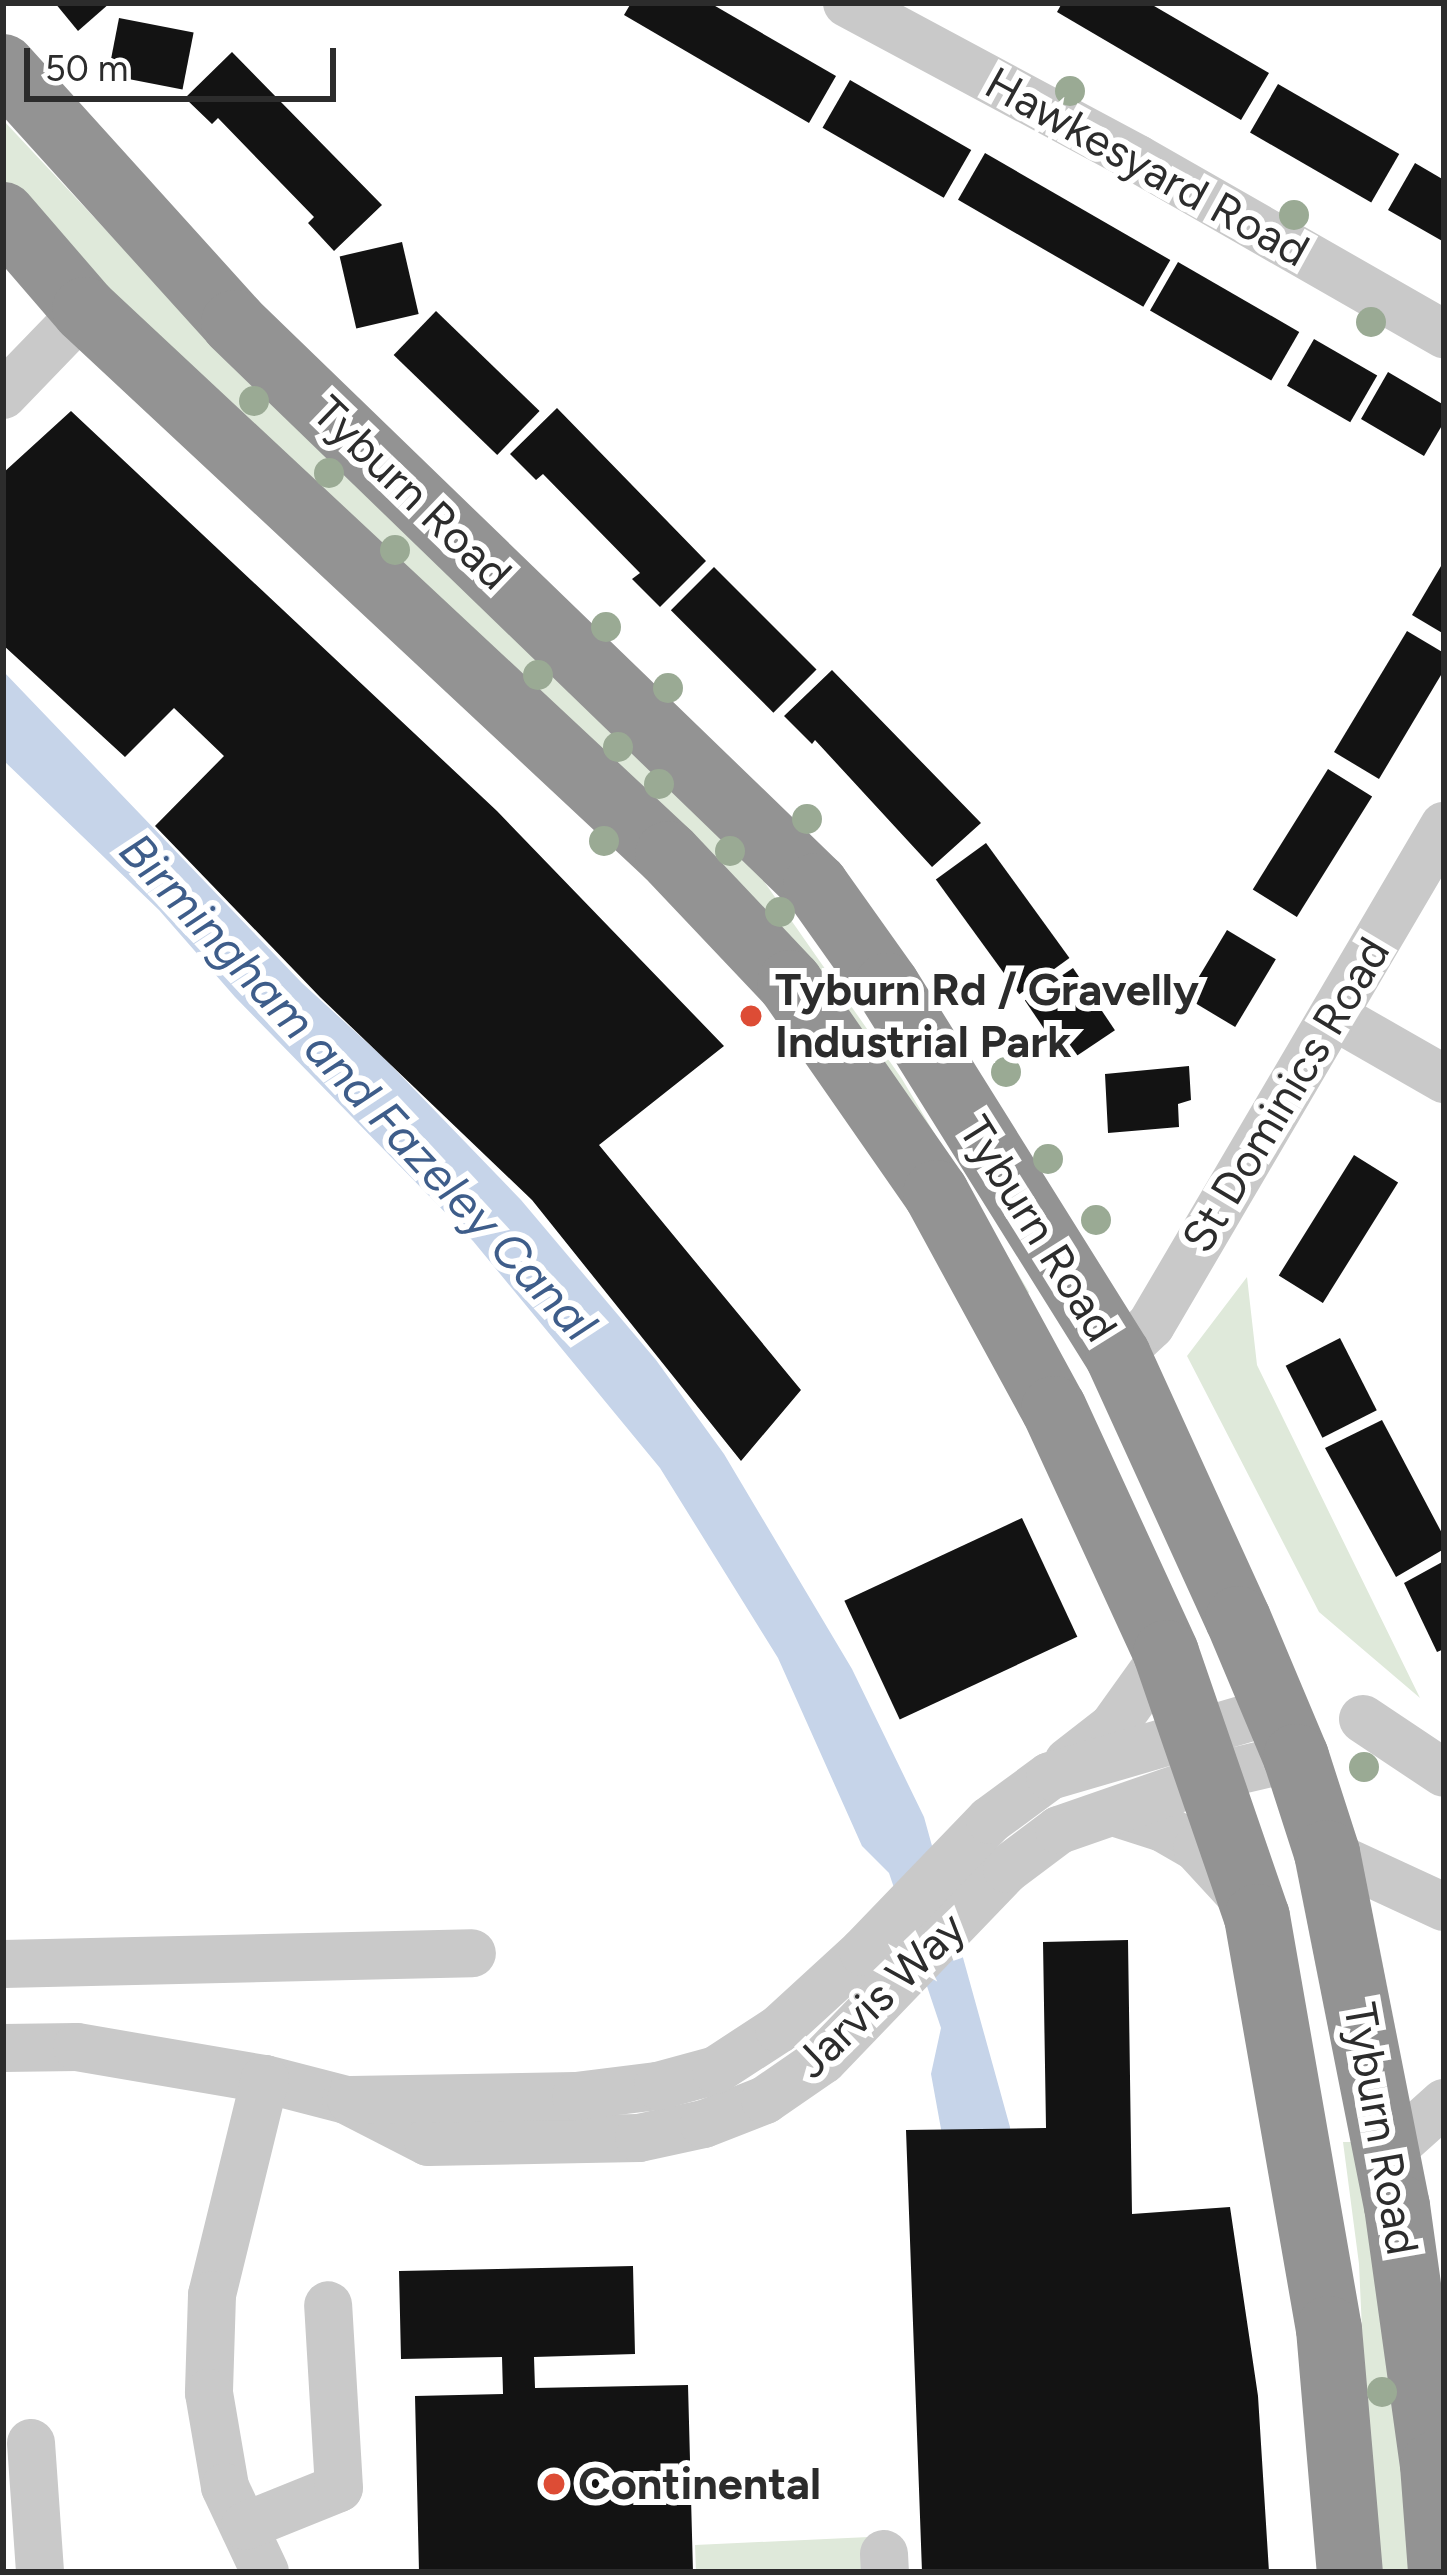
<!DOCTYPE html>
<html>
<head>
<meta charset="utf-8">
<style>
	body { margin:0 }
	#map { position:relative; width:1447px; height:2575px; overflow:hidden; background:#fff; font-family:Figtree,sans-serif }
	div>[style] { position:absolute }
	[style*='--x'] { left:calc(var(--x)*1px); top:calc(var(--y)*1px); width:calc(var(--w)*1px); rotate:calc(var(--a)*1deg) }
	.green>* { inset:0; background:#dfe9da }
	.water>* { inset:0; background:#c6d4e9 }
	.building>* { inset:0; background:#131313; transform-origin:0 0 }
	.minor>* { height:48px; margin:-24px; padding:0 24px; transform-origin:24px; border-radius:24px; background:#c9c9c9 }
	.highway>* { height:66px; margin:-33px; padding:0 33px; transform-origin:33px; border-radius:33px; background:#939393 }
	.trees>* { width:30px; height:30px; margin:-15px; border-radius:50%; background:#9aaa94 }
	.dots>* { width:33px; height:33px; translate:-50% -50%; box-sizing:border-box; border:6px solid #fff; border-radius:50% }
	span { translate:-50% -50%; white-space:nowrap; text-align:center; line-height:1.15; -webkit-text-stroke:12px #fff; paint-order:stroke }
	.street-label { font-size:45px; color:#2c2c2c }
	.poi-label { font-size:45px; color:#2c2c2c; font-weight:700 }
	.left { translate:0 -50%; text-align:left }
	.water-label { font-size:48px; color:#3e5d8a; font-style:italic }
	.frame { position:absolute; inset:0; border:6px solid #2c2c2c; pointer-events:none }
	.scale { position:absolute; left:24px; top:48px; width:312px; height:54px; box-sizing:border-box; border:6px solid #2c2c2c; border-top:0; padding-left:15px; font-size:36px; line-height:42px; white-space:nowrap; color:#2c2c2c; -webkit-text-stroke:9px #fff; paint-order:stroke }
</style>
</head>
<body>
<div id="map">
	<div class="green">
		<i style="clip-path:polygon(3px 120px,195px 325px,747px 857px,902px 1079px,1029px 1292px,1022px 1307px,869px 1068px,3px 190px)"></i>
		<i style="clip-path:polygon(1247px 1277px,1257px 1365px,1420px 1698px,1319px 1612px,1187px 1356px)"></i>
		<i style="clip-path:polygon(1343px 2142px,1352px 2142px,1398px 2338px,1420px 2572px,1373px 2572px,1359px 2264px)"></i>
		<i style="clip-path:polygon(869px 2537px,870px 2572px,696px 2572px,695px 2545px)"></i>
	</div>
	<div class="water">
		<i style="clip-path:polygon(3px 671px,302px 983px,384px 1058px,521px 1200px,656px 1360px,724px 1454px,852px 1669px,924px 1817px,1010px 2127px,1031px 2572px,967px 2572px,941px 2129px,931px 2074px,941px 2028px,889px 1873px,862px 1846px,778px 1658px,660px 1468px,473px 1241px,235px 997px,159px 910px,3px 760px)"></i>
	</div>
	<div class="building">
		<i style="clip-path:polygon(55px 3px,110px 3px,78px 31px)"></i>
		<i style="clip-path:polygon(631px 3px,710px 3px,836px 76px,809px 123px,624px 15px)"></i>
		<i style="clip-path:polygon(1062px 3px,1149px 3px,1269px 73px,1241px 120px,1057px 12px)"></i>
		<i style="left:119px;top:18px;width:76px;height:58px;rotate:11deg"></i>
		<i style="clip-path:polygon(232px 52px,382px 205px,334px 251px,308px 223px,314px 217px,218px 118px,212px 124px,185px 98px)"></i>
		<i style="left:850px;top:80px;width:140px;height:55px;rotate:30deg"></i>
		<i style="left:1278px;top:84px;width:140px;height:56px;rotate:30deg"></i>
		<i style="left:985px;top:153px;width:214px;height:54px;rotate:30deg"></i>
		<i style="clip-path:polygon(1415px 163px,1444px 180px,1444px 242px,1388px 210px)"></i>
		<i style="left:402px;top:242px;width:74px;height:64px;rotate:77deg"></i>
		<i style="left:1178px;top:262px;width:140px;height:56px;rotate:30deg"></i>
		<i style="left:436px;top:311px;width:144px;height:61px;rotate:44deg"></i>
		<i style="left:1314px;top:339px;width:73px;height:54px;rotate:30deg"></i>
		<i style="clip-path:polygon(1388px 372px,1444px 405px,1444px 422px,1424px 456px,1361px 419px)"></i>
		<i style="clip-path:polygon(557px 408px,706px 561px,660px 607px,632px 579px,640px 573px,543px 474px,536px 480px,510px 454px)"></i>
		<i style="clip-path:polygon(71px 411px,497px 811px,724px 1046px,599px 1145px,801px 1390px,741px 1461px,532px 1200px,320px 997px,155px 826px,224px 756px,174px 708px,125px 757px,3px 645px,3px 473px)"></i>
		<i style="clip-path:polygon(1444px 561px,1444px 634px,1412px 615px)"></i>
		<i style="left:714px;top:567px;width:145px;height:61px;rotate:45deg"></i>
		<i style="clip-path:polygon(1407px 631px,1444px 653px,1444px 670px,1379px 779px,1334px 752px)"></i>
		<i style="clip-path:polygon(832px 670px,981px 823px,932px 867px,815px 740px,812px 744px,784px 716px)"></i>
		<i style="left:1328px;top:769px;width:52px;height:142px;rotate:32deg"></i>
		<i style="left:986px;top:843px;width:142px;height:62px;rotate:54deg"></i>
		<i style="left:1227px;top:930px;width:57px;height:79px;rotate:31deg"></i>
		<i style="left:1073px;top:968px;width:75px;height:58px;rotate:56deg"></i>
		<i style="clip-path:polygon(1189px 1066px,1191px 1100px,1178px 1104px,1179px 1127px,1108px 1133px,1105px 1074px)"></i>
		<i style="left:1354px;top:1155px;width:52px;height:142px;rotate:32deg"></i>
		<i style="left:1340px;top:1338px;width:81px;height:61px;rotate:63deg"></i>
		<i style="clip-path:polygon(1382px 1420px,1444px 1537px,1444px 1549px,1396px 1577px,1325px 1448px)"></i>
		<i style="left:1022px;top:1518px;width:131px;height:196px;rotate:65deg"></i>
		<i style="clip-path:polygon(1444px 1561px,1444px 1649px,1437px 1652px,1404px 1583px)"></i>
		<i style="clip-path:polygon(1128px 1940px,1132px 2214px,1230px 2207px,1258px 2396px,1269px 2572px,922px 2572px,906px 2130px,1046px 2128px,1043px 1942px)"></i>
		<i style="clip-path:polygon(633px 2266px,635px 2354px,534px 2357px,535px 2388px,688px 2385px,693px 2572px,419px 2572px,415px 2396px,503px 2394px,502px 2357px,401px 2359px,399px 2271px)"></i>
	</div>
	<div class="minor">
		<i style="--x:847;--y:3;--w:330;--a:28.2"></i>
		<i style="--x:1138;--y:159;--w:353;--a:29.8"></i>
		<i style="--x:3;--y:395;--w:118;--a:-46"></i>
		<i style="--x:1334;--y:1016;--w:127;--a:29.8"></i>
		<i style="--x:1118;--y:1356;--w:45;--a:-43.2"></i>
		<i style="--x:1151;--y:1325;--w:579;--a:-59.58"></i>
		<i style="--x:1363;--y:1719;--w:97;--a:33.7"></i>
		<i style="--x:1068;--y:1762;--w:57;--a:-37.9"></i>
		<i style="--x:1113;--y:1727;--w:91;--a:-54.4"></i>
		<i style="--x:1116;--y:1813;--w:49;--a:17.7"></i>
		<i style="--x:1163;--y:1828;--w:39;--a:30"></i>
		<i style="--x:1197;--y:1848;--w:68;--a:47.4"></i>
		<i style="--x:1327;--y:1853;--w:129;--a:24.8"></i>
		<i style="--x:3;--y:1964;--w:469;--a:-1.3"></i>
		<i style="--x:3;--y:2048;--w:74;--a:-0.8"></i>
		<i style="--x:77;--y:2047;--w:191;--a:9.7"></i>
		<i style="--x:265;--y:2079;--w:84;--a:14.5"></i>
		<i style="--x:346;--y:2100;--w:92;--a:27.1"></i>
		<i style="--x:428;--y:2142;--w:211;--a:-1.1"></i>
		<i style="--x:639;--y:2138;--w:66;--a:-12.2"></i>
		<i style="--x:704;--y:2124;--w:66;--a:-21.5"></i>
		<i style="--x:765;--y:2100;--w:70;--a:-34.6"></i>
		<i style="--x:823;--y:2060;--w:265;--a:-46.1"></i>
		<i style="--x:1007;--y:1869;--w:65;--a:-36.9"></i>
		<i style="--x:1059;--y:1830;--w:161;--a:-19.2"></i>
		<i style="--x:1211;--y:1777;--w:87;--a:-13.2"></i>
		<i style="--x:265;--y:2079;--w:222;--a:103.8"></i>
		<i style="--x:212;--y:2295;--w:98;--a:91.8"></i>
		<i style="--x:209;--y:2393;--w:95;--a:80.3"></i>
		<i style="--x:225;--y:2487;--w:94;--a:64.8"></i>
		<i style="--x:351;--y:2100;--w:225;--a:-1"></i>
		<i style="--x:576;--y:2096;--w:83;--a:-7"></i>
		<i style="--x:658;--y:2086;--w:60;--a:-15.4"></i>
		<i style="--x:716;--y:2070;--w:75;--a:-33.1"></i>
		<i style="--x:779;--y:2029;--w:114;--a:-42.5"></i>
		<i style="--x:863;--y:1952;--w:183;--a:-46.1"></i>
		<i style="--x:990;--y:1820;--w:74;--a:-36.3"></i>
		<i style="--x:1050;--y:1776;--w:234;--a:-16.3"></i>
		<i style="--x:1386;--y:2155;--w:78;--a:-41.9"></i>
		<i style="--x:31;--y:2443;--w:129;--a:86"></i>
		<i style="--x:245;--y:2526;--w:101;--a:-22"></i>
		<i style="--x:339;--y:2488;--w:183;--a:-93.4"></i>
		<i style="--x:884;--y:2554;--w:18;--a:87"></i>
	</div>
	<div class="highway">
		<i style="--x:3;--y:67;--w:345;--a:47.9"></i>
		<i style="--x:234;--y:323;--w:810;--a:44.05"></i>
		<i style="--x:816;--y:886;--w:123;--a:54.6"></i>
		<i style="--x:887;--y:986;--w:436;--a:58"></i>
		<i style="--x:1118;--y:1356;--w:289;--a:65.5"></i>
		<i style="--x:1238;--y:1619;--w:150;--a:67.2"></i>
		<i style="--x:1296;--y:1757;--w:101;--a:72.1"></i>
		<i style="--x:1327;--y:1853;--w:360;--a:78.8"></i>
		<i style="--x:1397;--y:2206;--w:261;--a:82.1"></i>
		<i style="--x:1433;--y:2465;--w:107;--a:85.7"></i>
		<i style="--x:3;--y:215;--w:125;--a:49.2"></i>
		<i style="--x:85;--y:310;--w:797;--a:43.02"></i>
		<i style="--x:668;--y:854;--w:178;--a:46.6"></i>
		<i style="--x:790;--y:983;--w:256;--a:55.2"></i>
		<i style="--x:936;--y:1193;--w:246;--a:61.4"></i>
		<i style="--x:1054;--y:1409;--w:268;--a:65.3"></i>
		<i style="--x:1166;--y:1653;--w:279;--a:71"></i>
		<i style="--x:1257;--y:1917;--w:418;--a:80.1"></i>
		<i style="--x:1329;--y:2329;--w:244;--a:85.1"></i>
	</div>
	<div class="trees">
		<i style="left:1070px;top:91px"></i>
		<i style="left:1294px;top:215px"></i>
		<i style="left:1371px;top:322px"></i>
		<i style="left:254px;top:401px"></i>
		<i style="left:329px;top:473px"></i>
		<i style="left:395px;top:550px"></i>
		<i style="left:606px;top:627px"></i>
		<i style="left:538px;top:675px"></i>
		<i style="left:668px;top:688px"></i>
		<i style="left:618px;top:747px"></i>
		<i style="left:659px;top:784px"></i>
		<i style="left:807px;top:819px"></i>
		<i style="left:604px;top:841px"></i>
		<i style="left:730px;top:851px"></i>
		<i style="left:780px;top:912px"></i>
		<i style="left:1006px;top:1072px"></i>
		<i style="left:1048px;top:1159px"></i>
		<i style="left:1096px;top:1220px"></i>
		<i style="left:1364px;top:1767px"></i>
		<i style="left:1382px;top:2392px"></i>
	</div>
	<div class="dots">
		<i style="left:751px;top:1016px;background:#dd4c35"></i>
		<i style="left:554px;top:2484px;background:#dd4c35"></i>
	</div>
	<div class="street-label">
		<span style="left:1147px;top:167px;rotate:29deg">Hawkesyard Road</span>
		<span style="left:412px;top:493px;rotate:44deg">Tyburn Road</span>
		<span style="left:1286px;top:1095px;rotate:-59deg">St Dominics Road</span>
		<span style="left:1038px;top:1229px;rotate:58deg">Tyburn Road</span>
		<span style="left:880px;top:1995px;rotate:-44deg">Jarvis Way</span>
		<span style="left:1381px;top:2129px;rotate:80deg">Tyburn Road</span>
	</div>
	<div class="poi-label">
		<span class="left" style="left:775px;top:1016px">Tyburn Rd / Gravelly<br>Industrial Park</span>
		<span class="left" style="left:578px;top:2484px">Continental</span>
	</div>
	<div class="water-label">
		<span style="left:358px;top:1087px;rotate:47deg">Birmingham and Fazeley Canal</span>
	</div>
	<div class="frame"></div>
	<div class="scale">50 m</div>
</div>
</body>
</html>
